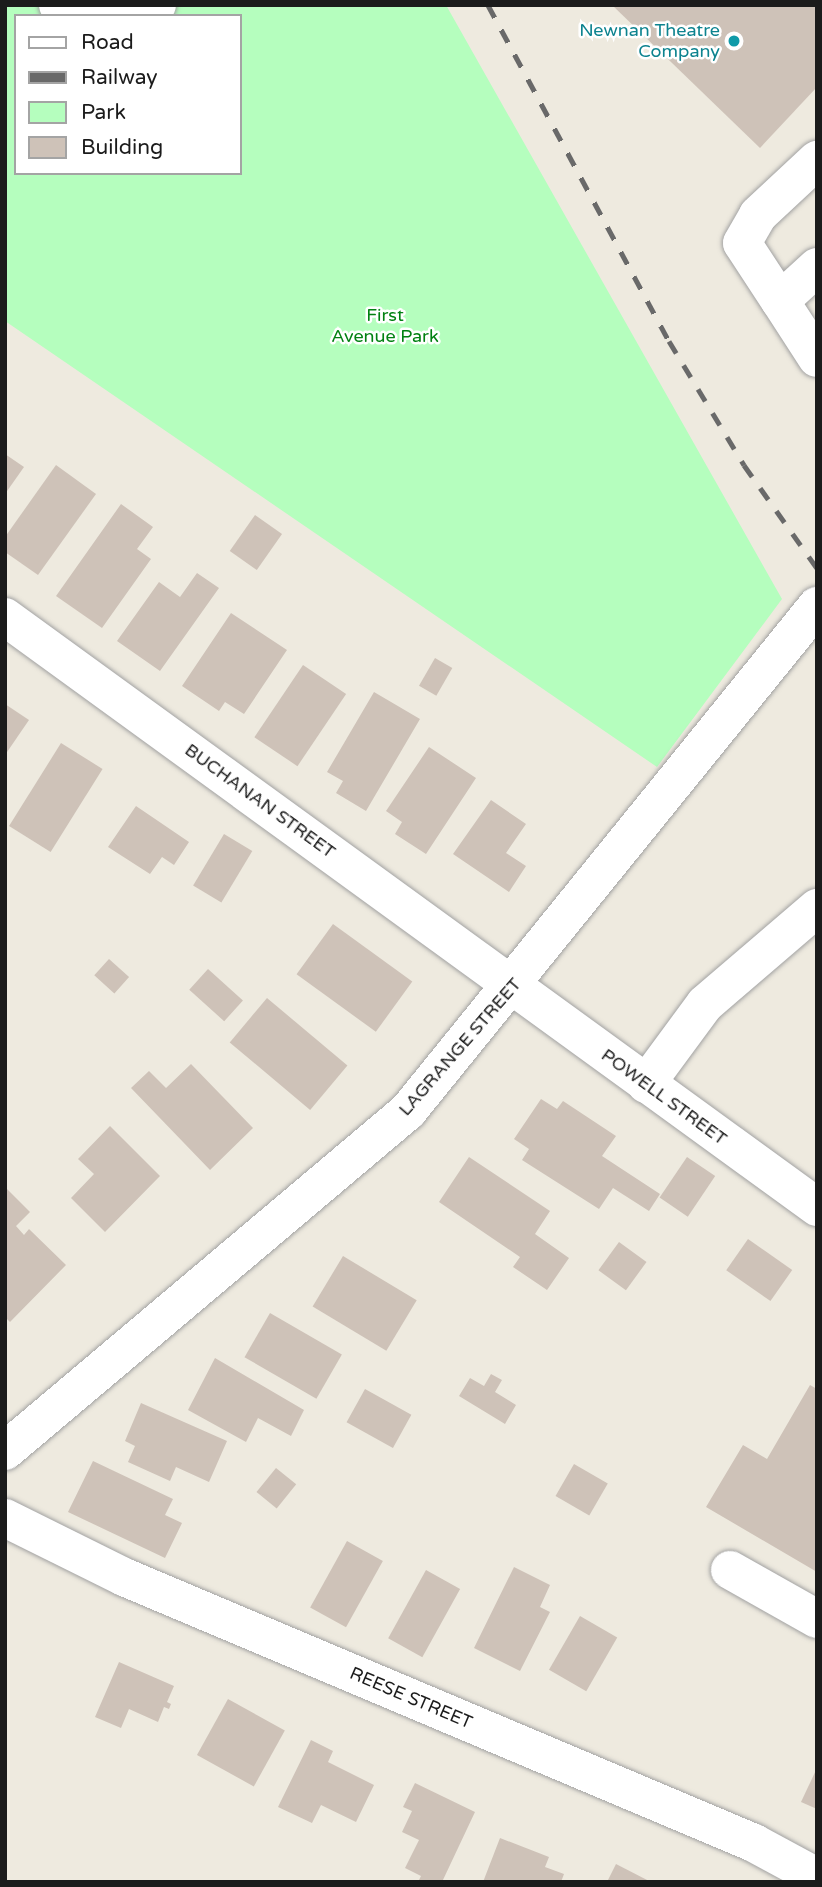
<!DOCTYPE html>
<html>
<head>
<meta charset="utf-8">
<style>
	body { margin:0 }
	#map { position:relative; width:822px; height:1887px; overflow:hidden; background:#eeeadf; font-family:"Varela Round",sans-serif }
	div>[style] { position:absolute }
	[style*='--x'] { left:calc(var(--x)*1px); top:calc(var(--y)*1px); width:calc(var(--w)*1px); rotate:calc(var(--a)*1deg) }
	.park>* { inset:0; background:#b5febe }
	.building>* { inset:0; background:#cec2b8; transform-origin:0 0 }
	.roads { filter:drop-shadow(0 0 2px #a2a2a2) drop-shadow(0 0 2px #a2a2a2) }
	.minor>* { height:38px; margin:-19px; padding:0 19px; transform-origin:19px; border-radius:19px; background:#fff }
	.rail>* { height:5px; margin-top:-2.5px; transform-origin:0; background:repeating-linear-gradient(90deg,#696969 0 14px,transparent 0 28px) }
	.dots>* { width:19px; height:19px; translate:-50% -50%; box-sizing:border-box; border:4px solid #fff; border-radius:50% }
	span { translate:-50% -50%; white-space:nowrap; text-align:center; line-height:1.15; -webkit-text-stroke:5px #fff; paint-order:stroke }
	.culture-label { font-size:18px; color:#0d838f }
	.right { translate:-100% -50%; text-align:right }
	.park-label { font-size:18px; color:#018111 }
	.street-label { font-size:18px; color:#1b1b1b }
	.frame { position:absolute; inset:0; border:7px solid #1b1b1b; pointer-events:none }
	.legend { position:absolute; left:14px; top:14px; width:228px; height:161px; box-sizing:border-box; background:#fff; border:2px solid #a4a4a4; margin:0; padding:9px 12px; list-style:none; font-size:21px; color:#1b1b1b }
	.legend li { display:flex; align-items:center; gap:14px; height:35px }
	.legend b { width:35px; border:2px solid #a4a4a4 }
</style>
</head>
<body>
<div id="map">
	<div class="park">
		<i style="clip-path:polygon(evenodd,5px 5px,446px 5px,782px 599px,657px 767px,5px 321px,5px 5px,16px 16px,240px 16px,240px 173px,16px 173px,16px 16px)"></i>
	</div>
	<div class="building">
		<i style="clip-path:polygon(612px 5px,817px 5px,817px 87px,760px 148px)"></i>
		<i style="clip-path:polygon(5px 454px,24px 467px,5px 494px)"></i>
		<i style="clip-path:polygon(56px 465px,96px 494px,38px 575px,5px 552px,5px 537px)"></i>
		<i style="clip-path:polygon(121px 504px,153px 527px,137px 549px,151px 559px,102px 628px,56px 596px)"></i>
		<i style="left:255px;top:515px;width:33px;height:44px;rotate:35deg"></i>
		<i style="clip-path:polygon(197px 573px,219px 588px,160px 671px,117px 641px,159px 582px,180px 597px)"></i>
		<i style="clip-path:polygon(231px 613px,287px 650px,244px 714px,225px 702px,219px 711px,182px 686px)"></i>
		<i style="left:435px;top:658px;width:20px;height:32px;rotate:30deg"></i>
		<i style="left:303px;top:665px;width:52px;height:87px;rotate:34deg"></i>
		<i style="clip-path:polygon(374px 692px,420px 719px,366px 811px,336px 793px,343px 781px,327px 772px)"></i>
		<i style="clip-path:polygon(5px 704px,29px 720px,5px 755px)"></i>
		<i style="left:61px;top:743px;width:49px;height:98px;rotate:32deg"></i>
		<i style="clip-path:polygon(429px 747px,476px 778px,426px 854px,395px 834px,402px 822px,386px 811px)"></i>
		<i style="clip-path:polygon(491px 800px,526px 824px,506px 853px,526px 866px,509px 892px,453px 854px)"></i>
		<i style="clip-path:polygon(136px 806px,189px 842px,174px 865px,162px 857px,150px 874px,108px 847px)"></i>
		<i style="left:224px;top:834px;width:33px;height:60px;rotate:31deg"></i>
		<i style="left:333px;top:924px;width:98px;height:62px;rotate:36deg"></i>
		<i style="left:109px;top:959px;width:27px;height:22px;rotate:42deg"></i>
		<i style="left:208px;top:969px;width:47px;height:28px;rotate:42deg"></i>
		<i style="left:267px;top:998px;width:105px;height:58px;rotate:40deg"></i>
		<i style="clip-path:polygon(191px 1064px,253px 1128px,210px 1170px,131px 1088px,149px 1071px,166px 1088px)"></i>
		<i style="clip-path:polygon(541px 1099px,557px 1109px,563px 1101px,616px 1136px,602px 1156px,660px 1194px,649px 1211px,613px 1188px,599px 1209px,522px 1160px,529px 1149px,514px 1139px)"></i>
		<i style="clip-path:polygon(110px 1126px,160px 1176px,105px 1232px,71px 1198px,94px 1174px,78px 1159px)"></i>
		<i style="clip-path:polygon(469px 1157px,550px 1211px,535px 1234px,569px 1258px,547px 1290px,513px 1267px,520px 1257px,439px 1202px)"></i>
		<i style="left:687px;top:1157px;width:34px;height:49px;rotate:34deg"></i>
		<i style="clip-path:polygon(5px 1187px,30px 1212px,16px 1226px,24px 1235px,29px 1229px,66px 1265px,10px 1322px,5px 1317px)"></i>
		<i style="left:748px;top:1239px;width:54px;height:38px;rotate:35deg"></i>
		<i style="left:619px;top:1242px;width:34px;height:35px;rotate:36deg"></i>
		<i style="left:343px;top:1256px;width:86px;height:59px;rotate:31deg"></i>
		<i style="left:270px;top:1313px;width:83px;height:51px;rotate:30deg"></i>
		<i style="clip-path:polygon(215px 1358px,304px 1410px,291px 1436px,258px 1418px,246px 1442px,188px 1410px)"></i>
		<i style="clip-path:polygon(491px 1374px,502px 1380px,495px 1392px,516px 1405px,505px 1424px,459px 1396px,470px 1378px,484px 1386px)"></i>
		<i style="clip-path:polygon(810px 1385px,817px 1389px,817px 1572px,706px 1507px,743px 1445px,767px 1459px)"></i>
		<i style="left:365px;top:1389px;width:53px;height:38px;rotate:29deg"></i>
		<i style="clip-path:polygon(141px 1403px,227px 1441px,209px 1482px,176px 1467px,170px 1481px,128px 1462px,135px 1446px,125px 1441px)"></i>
		<i style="clip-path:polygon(93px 1461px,173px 1499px,165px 1515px,182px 1523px,165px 1558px,68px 1512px)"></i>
		<i style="left:574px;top:1464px;width:39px;height:37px;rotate:30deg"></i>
		<i style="left:276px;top:1468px;width:26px;height:31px;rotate:39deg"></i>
		<i style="left:347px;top:1541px;width:41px;height:76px;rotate:29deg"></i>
		<i style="clip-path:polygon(514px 1567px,550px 1585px,540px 1607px,550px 1612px,520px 1671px,474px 1648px)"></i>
		<i style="left:426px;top:1570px;width:39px;height:78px;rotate:29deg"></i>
		<i style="left:580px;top:1616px;width:43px;height:62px;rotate:30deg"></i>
		<i style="clip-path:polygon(119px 1662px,174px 1686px,167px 1702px,171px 1704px,169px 1709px,164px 1707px,158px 1722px,129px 1709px,121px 1728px,95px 1717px)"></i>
		<i style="left:228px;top:1699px;width:65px;height:64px;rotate:29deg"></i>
		<i style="clip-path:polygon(311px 1740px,333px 1751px,328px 1762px,374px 1785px,356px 1822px,321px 1805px,312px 1823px,278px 1807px)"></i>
		<i style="clip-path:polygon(817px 1768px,817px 1809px,801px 1802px)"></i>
		<i style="clip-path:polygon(415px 1783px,475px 1812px,442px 1882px,418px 1882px,421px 1876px,405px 1868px,419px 1840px,402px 1832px,412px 1811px,403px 1807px)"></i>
		<i style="clip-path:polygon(500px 1838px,549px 1857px,545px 1867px,564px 1874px,561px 1882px,483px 1882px)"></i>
		<i style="clip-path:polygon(616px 1864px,651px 1882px,607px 1882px)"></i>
	</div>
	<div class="roads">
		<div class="minor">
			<i style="--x:58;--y:5;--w:41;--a:15.4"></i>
			<i style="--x:126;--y:16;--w:33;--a:-20"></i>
			<i style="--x:817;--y:267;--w:50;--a:137.4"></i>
			<i style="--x:780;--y:301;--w:68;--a:57"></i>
			<i style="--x:780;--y:301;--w:69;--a:-123.2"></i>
			<i style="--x:742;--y:243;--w:32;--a:-60"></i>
			<i style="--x:758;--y:215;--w:81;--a:-43"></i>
			<i style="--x:5;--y:617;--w:1004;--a:36"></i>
			<i style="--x:646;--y:1084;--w:99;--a:-53.6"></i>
			<i style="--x:705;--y:1004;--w:148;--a:-40.6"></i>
			<i style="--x:5;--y:1451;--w:527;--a:-40.15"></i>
			<i style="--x:408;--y:1111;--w:650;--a:-51"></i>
			<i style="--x:5;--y:1518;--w:133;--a:26.4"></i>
			<i style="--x:124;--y:1577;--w:684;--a:22.89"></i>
			<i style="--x:754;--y:1843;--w:72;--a:28.4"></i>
			<i style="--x:730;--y:1570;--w:100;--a:29.4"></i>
		</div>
	</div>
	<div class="rail">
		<i style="--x:488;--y:5;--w:382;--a:61.7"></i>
		<i style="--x:669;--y:341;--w:145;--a:58.8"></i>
		<i style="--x:744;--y:465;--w:126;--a:54.7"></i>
	</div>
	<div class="dots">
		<i style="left:734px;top:41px;background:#0f9aa8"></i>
	</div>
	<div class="culture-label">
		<span class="right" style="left:720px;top:41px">Newnan Theatre<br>Company</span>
	</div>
	<div class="park-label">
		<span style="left:385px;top:326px">First<br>Avenue Park</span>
	</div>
	<div class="street-label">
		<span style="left:260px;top:801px;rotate:36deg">BUCHANAN STREET</span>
		<span style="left:460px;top:1047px;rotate:-49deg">LAGRANGE STREET</span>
		<span style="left:664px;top:1097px;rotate:36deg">POWELL STREET</span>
		<span style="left:411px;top:1698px;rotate:23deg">REESE STREET</span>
	</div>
	<div class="frame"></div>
	<ul class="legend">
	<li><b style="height:9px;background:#fff"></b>Road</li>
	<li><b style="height:9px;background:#696969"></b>Railway</li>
	<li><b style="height:19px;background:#b5febe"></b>Park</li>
	<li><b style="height:19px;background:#cec2b8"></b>Building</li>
	</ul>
</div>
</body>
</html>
